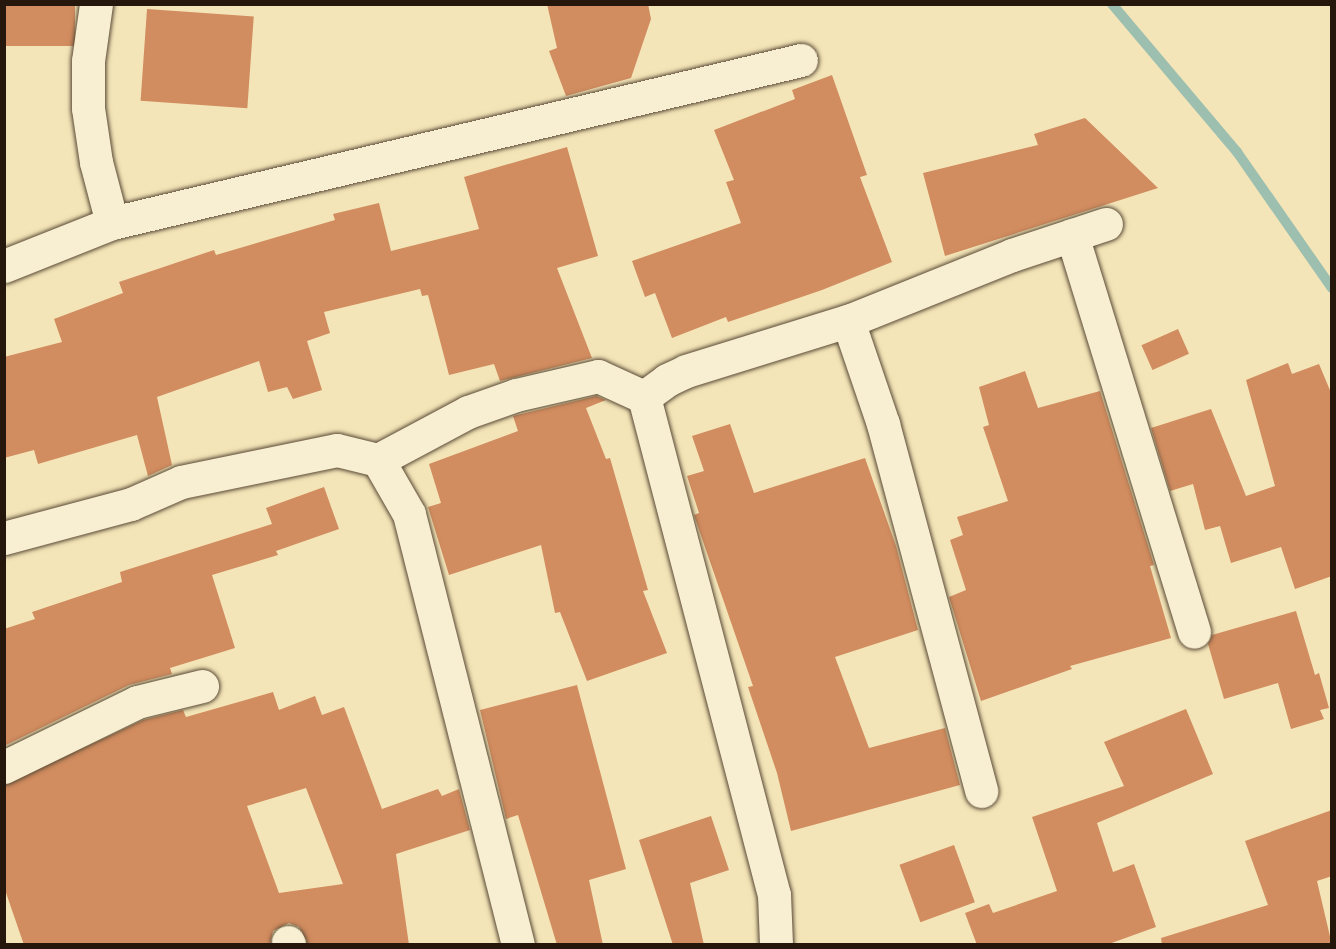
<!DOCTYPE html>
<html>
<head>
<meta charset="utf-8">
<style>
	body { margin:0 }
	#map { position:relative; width:1336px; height:949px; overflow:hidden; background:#f4e5b8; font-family:"Gentium Book Plus",serif }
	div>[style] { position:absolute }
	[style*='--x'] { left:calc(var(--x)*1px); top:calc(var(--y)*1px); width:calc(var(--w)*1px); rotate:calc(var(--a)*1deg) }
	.stream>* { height:10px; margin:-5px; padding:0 5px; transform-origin:5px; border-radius:5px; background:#9cbfb0 }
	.building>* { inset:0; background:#d18c5f; transform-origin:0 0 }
	.roads { filter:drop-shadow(0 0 2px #594a36) drop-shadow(0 0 2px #594a36) }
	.minor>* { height:33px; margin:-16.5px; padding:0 16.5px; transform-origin:16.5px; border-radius:16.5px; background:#f8eed1 }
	span { translate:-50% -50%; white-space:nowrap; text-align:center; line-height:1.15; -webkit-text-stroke:6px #f8eed1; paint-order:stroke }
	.frame { position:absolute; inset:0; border:6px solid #25170b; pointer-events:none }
</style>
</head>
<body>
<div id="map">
	<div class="stream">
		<i style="--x:1112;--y:4;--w:194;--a:49.8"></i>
		<i style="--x:1237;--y:152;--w:166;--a:55.1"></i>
	</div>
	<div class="building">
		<i style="left:4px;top:4px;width:71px;height:42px"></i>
		<i style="clip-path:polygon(547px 4px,648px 4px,651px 19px,631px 78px,566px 96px,549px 51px,557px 48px)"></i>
		<i style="left:147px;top:9px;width:107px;height:92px;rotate:4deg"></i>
		<i style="clip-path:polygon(832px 75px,867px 175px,860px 177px,892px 262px,822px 290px,728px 322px,726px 317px,672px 338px,655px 293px,645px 297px,632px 261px,741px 223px,726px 182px,734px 180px,714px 130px,795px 99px,792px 90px)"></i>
		<i style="clip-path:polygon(1085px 118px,1158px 188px,945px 256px,923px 173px,1038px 145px,1034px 134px)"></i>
		<i style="clip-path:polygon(567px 147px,598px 256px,557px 268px,592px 358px,500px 381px,494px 364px,449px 375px,428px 295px,422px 296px,420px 289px,324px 312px,330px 333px,307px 341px,322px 390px,293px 399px,287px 387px,268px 392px,259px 361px,157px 397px,172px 465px,148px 476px,137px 435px,38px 464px,34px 450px,4px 458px,4px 357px,62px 342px,54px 319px,123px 293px,119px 282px,214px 250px,216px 255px,335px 220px,333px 214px,379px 203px,391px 251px,479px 229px,464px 177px)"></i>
		<i style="left:1178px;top:329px;width:27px;height:40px;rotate:66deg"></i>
		<i style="clip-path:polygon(1288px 363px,1292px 374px,1319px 364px,1332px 395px,1332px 576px,1295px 589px,1281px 547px,1231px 563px,1220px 526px,1205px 530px,1193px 484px,1170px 491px,1151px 428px,1211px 409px,1246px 496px,1275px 486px,1246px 380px)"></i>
		<i style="clip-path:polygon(1025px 371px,1038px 408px,1100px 391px,1154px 565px,1150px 566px,1171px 638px,1070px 666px,1072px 669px,981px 701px,949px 597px,966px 590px,950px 540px,963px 535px,957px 517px,1008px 501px,983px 427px,989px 425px,979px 387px)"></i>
		<i style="clip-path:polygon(596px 396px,606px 400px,586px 408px,606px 459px,610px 458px,648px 590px,643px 591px,667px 653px,587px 681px,560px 612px,555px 613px,541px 545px,449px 575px,428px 507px,441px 503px,429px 464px,518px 431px,513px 416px)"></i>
		<i style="clip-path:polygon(730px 424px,754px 493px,865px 458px,896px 546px,918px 630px,835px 657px,869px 748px,945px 728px,960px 785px,791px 831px,777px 773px,748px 687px,753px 686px,697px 524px,694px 515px,699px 513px,687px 476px,704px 471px,692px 436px)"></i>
		<i style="clip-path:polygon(324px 487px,339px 529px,276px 551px,278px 555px,212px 575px,235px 648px,170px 668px,172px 674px,129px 685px,4px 746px,4px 629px,35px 619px,32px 612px,122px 582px,120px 572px,272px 524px,266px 508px)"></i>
		<i style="clip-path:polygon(1296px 611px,1315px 675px,1319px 673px,1329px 708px,1320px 710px,1324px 719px,1291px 729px,1278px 683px,1224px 699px,1208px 644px,1212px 635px)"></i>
		<i style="clip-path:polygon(577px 685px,626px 869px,589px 880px,603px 945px,557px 945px,518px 815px,506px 819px,480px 710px)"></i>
		<i style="clip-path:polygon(evenodd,273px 692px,279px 710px,315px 696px,322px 715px,344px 707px,382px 809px,438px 789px,442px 796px,459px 789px,470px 830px,396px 854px,409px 945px,308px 945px,299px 927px,289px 923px,273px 931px,270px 945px,24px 945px,4px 887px,4px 785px,143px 720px,183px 710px,186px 717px,273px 692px,306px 788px,343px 884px,279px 893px,247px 806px,306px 788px)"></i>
		<i style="clip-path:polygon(1186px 709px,1213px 774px,1097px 823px,1113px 872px,1134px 864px,1156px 927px,1106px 945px,977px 945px,965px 913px,989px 904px,993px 913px,1057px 891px,1032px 817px,1124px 786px,1104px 742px)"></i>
		<i style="clip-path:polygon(1332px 810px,1332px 876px,1317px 881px,1332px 945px,1162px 945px,1161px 938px,1268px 905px,1245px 841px)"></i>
		<i style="clip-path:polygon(711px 816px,729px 870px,690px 883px,704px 945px,673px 945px,639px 840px)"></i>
		<i style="left:954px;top:845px;width:61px;height:58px;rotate:70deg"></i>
	</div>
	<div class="roads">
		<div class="minor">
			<i style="--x:96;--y:4;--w:58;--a:98"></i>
			<i style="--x:88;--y:61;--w:47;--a:90"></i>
			<i style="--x:88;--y:108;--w:55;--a:81.6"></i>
			<i style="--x:96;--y:162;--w:63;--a:75.3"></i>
			<i style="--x:1072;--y:235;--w:415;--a:72.9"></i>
			<i style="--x:4;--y:266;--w:116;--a:-21.7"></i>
			<i style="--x:112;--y:223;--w:708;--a:-13.31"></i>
			<i style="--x:848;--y:321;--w:109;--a:71.2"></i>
			<i style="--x:883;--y:424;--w:380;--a:75"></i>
			<i style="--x:378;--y:460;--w:102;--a:-28.1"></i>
			<i style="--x:468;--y:412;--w:51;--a:-19.5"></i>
			<i style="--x:516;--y:395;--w:84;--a:-13"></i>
			<i style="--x:598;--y:376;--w:51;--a:24.5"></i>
			<i style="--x:4;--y:538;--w:131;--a:-15"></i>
			<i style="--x:131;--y:504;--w:55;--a:-23.7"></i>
			<i style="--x:181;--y:482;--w:159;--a:-11.6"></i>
			<i style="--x:337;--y:450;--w:42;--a:13.7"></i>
			<i style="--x:378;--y:460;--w:62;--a:60.1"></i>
			<i style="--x:409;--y:514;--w:444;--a:75.8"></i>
			<i style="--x:4;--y:767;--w:148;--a:-26"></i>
			<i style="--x:137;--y:702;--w:67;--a:-13.8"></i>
			<i style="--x:288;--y:942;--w:2;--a:63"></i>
			<i style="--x:776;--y:944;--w:49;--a:-92.3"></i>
			<i style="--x:774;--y:895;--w:515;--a:-104.63"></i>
			<i style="--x:644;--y:397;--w:29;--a:-36"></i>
			<i style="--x:667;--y:380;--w:21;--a:-25"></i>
			<i style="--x:686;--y:371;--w:170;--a:-17.2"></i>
			<i style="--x:848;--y:321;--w:177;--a:-21.9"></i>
			<i style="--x:1012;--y:255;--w:99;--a:-18.3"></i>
		</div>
	</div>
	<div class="frame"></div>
</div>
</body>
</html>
